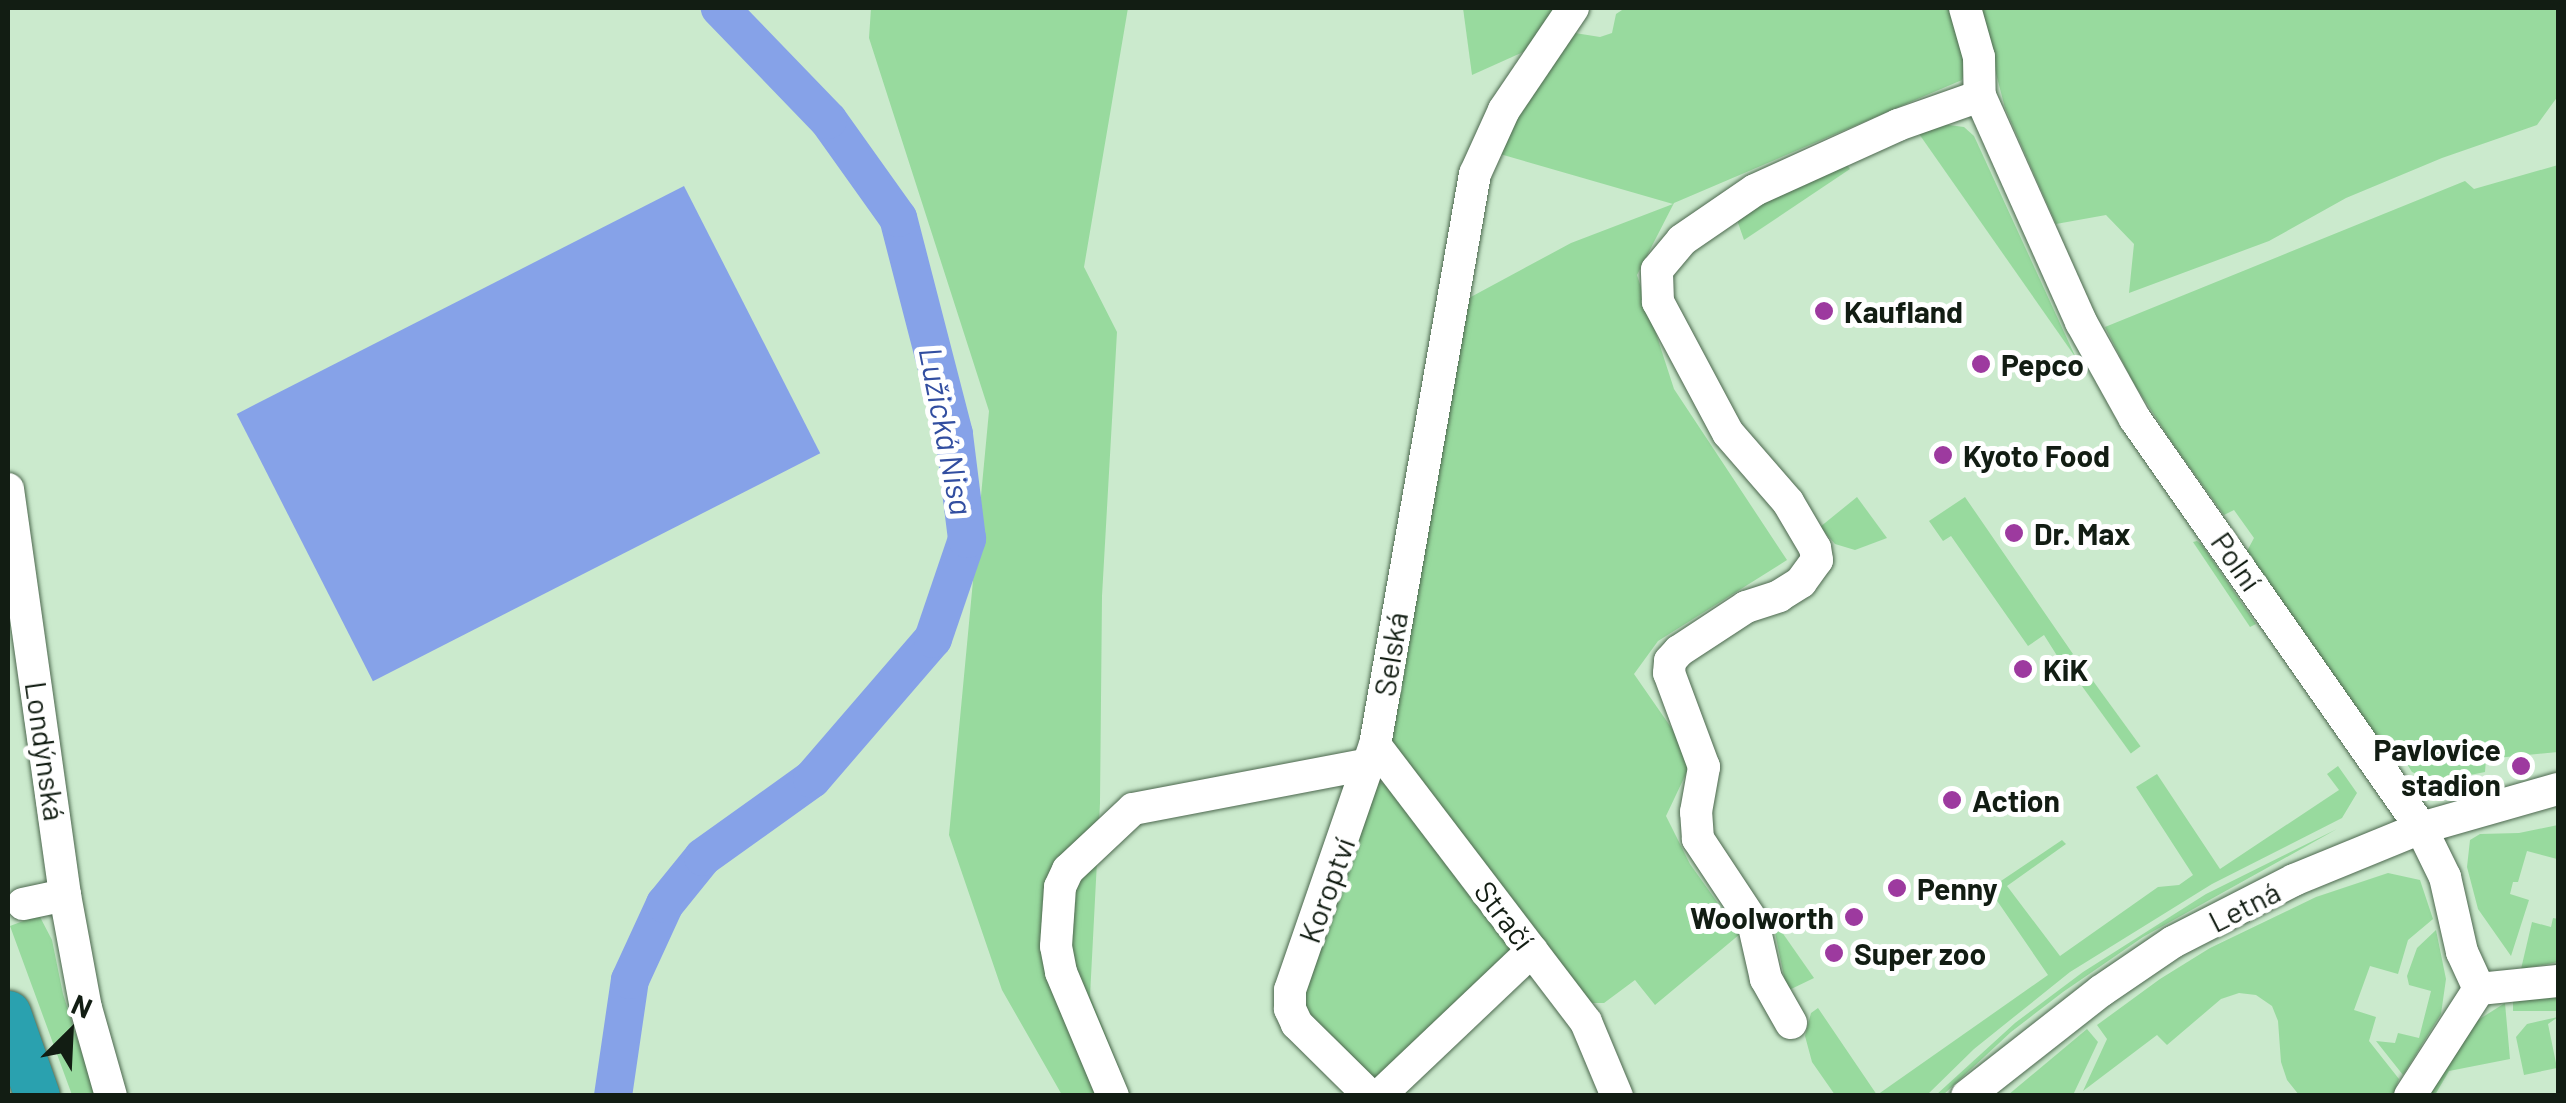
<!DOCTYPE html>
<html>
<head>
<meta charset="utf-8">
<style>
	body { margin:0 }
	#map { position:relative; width:2566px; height:1103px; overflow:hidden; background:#cbeacd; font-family:Barlow,sans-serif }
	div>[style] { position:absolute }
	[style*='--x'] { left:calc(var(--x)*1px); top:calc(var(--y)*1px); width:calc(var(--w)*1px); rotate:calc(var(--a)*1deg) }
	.green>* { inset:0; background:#98da9e; transform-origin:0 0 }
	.water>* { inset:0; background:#86a2e8; transform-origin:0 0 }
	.river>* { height:38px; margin:-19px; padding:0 19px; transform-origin:19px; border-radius:19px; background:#86a2e8 }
	.roads { filter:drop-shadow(0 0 2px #4c674e) drop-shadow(0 0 2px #4c674e) }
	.minor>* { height:32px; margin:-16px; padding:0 16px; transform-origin:16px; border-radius:16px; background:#fff }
	.highway>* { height:45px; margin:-22.5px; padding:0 22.5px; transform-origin:22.5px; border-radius:22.5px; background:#2aa1af }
	.dots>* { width:28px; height:28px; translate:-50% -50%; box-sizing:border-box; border:5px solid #fff; border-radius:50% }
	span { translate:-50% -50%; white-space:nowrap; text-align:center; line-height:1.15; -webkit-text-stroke:10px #fff; paint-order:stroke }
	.poi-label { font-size:30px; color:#121d13; font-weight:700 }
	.left { translate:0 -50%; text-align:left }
	.right { translate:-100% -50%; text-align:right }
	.street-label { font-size:30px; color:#121d13 }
	.water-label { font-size:32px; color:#324ea0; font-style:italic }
	.frame { position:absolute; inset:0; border:10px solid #121d13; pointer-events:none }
	.north { position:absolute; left:20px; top:983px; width:100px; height:100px; -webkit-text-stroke:8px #fff; paint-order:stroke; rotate:24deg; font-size:28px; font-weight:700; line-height:40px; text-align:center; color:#121d13 }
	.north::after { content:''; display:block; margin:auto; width:35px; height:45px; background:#121d13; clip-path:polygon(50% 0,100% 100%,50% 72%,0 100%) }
</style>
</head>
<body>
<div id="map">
	<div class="green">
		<i style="clip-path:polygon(871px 8px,1128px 8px,1084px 267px,1117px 332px,1102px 596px,1100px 803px,1090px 996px,1130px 1095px,1062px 1095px,1002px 990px,949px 835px,989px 411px,869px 38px)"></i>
		<i style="clip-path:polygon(1463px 8px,1560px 8px,1541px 44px,1472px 75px)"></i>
		<i style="clip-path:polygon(1625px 8px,1953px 8px,1966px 69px,1962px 80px,1674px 203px,1637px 275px,1674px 389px,1787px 560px,1658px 641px,1634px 674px,1693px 759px,1666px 816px,1690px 864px,1740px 934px,1655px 1005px,1635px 980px,1604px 1003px,1591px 1003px,1392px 744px,1456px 305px,1571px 243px,1673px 204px,1493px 152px,1575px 33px,1600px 37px,1612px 33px,1616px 14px)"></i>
		<i style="clip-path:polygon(1979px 8px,2558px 8px,2558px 96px,2537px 125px,2442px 158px,2346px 198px,2269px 241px,2129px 293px,2134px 244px,2106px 215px,2056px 224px,2005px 108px)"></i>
		<i style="clip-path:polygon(1941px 124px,1964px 127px,1974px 136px,2076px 358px,1917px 131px)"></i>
		<i style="clip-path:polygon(1845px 162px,1850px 169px,1744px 240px,1736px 217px)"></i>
		<i style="clip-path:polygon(2558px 165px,2558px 752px,2486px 759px,2485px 772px,2435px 782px,2412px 772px,2402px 756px,2394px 761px,2247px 551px,2254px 538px,2234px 510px,2224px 515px,2171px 441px,2133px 382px,2105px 327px,2465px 181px,2474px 189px)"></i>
		<i style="clip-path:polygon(1857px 497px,1887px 538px,1855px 550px,1835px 544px,1820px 527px)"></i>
		<i style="clip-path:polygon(1965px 497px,2073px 654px,2061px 662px,2044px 635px,2028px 646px,1951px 536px,1943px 541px,1929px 521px)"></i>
		<i style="clip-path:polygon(2197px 541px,2202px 545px,2256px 624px,2250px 627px,2193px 542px)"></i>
		<i style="left:2080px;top:663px;width:103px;height:12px;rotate:54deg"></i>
		<i style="clip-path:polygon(2338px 766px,2357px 793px,2342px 818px,2212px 884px,2070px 972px,1974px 1049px,1927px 1095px,1835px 1095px,1812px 1062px,1805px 1036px,1811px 1013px,1818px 1008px,1877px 1095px,2048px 975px,1989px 889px,2062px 840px,2066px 844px,2007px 886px,2060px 956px,2158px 887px,2179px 885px,2193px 875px,2136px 787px,2157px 774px,2220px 869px,2339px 790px,2327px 774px)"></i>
		<i style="clip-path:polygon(1371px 779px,1401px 790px,1511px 945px,1510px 956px,1388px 1078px,1369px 1082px,1300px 1015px,1307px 965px)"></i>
		<i style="clip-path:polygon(2558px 825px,2557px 859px,2527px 851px,2518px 882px,2513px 882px,2510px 894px,2529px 900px,2511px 956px,2478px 909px,2467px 867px,2470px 840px,2480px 834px,2519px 833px)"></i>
		<i style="clip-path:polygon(2337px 829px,2143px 937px,2063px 992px,2011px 1032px,1943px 1095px,1936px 1095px,2015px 1023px,2083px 972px,2206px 894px)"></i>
		<i style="clip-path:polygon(2388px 873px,2420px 880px,2433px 919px,2408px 940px,2398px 974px,2370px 966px,2354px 1010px,2376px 1017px,2369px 1041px,2399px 1079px,2393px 1095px,2299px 1095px,2287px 1080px,2281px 1062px,2278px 1021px,2272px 1006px,2256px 995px,2239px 993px,2221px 999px,2167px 1045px,2157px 1035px,2083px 1091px,2107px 1039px,2097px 1025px,2160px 979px,2210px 948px,2316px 897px)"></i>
		<i style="clip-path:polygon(39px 915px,52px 940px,63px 994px,95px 1095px,72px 1095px,10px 926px)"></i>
		<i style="clip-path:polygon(1772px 918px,1814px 978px,1787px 991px)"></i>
		<i style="clip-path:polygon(2553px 918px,2558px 919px,2558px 962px,2521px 969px,2532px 922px,2551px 927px)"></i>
		<i style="clip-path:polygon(2436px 930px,2446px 979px,2441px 1014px,2403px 1075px,2376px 1041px,2395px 1043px,2398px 1033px,2419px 1038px,2431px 991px,2409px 985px,2407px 976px,2417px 948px)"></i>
		<i style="left:2558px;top:990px;width:21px;height:45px;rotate:90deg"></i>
		<i style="clip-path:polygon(2505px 1003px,2510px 1059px,2449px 1071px,2435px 1095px,2422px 1096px,2467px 1027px)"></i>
		<i style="clip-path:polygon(2558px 1017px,2548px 1024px,2557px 1068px,2524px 1075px,2516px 1037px,2527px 1024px)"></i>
		<i style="clip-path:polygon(2087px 1029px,2098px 1042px,2073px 1095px,2008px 1095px)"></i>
	</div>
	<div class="water">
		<i style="left:684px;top:186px;width:300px;height:502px;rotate:63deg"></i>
	</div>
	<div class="river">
		<i style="--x:613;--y:1096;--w:117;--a:-81.7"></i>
		<i style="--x:630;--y:980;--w:84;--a:-65.3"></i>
		<i style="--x:665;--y:904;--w:60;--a:-51"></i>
		<i style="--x:703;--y:857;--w:134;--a:-35.6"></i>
		<i style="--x:812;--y:779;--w:185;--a:-49.2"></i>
		<i style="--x:933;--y:639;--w:106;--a:-71.2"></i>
		<i style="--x:967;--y:539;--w:106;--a:-97.1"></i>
		<i style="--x:954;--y:434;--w:223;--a:-104.5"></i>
		<i style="--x:898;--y:218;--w:120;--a:-125.5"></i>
		<i style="--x:828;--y:120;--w:156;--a:-134"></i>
	</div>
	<div class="roads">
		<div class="minor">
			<i style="--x:1965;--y:8;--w:51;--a:74.1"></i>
			<i style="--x:1979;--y:57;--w:39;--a:89"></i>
			<i style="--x:1980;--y:96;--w:248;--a:65.9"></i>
			<i style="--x:2081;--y:322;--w:111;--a:60.9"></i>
			<i style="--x:2135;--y:419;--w:499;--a:55"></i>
			<i style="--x:2421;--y:828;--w:55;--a:63.9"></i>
			<i style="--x:2445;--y:877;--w:77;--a:77.2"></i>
			<i style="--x:2462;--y:952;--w:41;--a:65.3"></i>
			<i style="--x:8;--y:489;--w:410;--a:82"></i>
			<i style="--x:65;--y:895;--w:115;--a:79.5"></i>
			<i style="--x:86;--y:1008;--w:91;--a:74.1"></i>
			<i style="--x:1375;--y:745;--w:348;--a:52.7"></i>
			<i style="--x:1586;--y:1022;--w:80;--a:67.3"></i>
			<i style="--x:23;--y:904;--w:43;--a:-12.1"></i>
			<i style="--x:2479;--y:989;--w:79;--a:-5.8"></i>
			<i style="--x:1791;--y:1023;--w:51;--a:-119.6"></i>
			<i style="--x:1766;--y:979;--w:58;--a:-102.8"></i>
			<i style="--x:1753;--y:922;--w:100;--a:-123.5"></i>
			<i style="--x:1698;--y:839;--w:27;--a:-94"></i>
			<i style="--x:1696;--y:812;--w:46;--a:-79.9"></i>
			<i style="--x:1704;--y:767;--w:100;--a:-110.4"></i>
			<i style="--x:1669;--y:673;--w:12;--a:-85"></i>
			<i style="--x:1670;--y:661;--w:13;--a:-48"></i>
			<i style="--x:1679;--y:651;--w:80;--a:-33.3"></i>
			<i style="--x:1746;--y:607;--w:35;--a:-18"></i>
			<i style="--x:1779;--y:596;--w:26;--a:-32"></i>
			<i style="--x:1801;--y:582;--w:27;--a:-54"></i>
			<i style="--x:1817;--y:560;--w:12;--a:-99"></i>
			<i style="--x:1815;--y:548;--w:53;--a:-120.4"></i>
			<i style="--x:1788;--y:502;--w:91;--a:-131"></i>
			<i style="--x:1728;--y:433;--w:149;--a:-118.1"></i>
			<i style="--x:1658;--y:302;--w:32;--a:-92"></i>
			<i style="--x:1657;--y:270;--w:39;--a:-50"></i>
			<i style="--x:1682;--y:240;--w:88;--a:-34.4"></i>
			<i style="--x:1755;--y:190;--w:157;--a:-24.4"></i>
			<i style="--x:1898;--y:125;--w:87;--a:-19.5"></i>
			<i style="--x:1113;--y:1096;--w:134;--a:-112.8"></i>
			<i style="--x:1061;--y:972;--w:26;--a:-101"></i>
			<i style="--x:1056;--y:946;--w:59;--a:-86.1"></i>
			<i style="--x:1060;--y:887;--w:19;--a:-65"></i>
			<i style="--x:1068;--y:870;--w:89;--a:-43.2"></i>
			<i style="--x:1133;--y:809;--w:241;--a:-10.8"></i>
			<i style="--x:1370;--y:1096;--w:103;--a:-135.4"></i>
			<i style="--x:1297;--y:1024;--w:17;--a:-115"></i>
			<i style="--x:1290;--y:1009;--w:19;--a:-90"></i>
			<i style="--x:1290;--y:990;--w:259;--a:-70.9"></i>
			<i style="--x:1375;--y:745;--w:580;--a:-80.07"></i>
			<i style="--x:1475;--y:174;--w:70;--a:-65.6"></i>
			<i style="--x:1504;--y:110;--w:123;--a:-55.9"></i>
			<i style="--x:1379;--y:1096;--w:211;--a:-43.5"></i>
			<i style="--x:1967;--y:1096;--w:170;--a:-38.1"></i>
			<i style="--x:2101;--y:991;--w:87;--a:-34.2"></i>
			<i style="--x:2173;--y:942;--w:136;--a:-27.1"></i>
			<i style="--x:2294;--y:880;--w:137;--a:-22.3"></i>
			<i style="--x:2421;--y:828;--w:142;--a:-15.9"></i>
			<i style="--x:2410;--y:1096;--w:127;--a:-57.2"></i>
		</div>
		<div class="highway">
			<i style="--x:8;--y:1013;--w:88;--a:70.7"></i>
		</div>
	</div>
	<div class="dots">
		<i style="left:1824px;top:311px;background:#9d3a9f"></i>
		<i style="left:1981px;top:364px;background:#9d3a9f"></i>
		<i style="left:1943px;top:455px;background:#9d3a9f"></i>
		<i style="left:2014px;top:533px;background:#9d3a9f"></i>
		<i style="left:2023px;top:669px;background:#9d3a9f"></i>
		<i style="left:2521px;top:766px;background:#9d3a9f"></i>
		<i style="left:1952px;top:800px;background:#9d3a9f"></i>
		<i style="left:1897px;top:888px;background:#9d3a9f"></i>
		<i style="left:1854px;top:917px;background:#9d3a9f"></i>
		<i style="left:1834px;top:953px;background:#9d3a9f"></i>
	</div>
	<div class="poi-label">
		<span class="left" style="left:1844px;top:311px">Kaufland</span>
		<span class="left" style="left:2001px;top:364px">Pepco</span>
		<span class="left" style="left:1963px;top:455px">Kyoto Food</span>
		<span class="left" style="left:2034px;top:533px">Dr. Max</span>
		<span class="left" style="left:2043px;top:669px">KiK</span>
		<span class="right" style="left:2501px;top:766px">Pavlovice<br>stadion</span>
		<span class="left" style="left:1972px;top:800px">Action</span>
		<span class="left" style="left:1917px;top:888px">Penny</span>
		<span class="right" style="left:1834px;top:917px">Woolworth</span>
		<span class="left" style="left:1854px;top:953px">Super zoo</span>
	</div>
	<div class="street-label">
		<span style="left:2237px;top:561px;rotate:55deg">Polní</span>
		<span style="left:1390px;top:654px;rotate:-81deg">Selská</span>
		<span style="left:46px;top:751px;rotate:82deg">Londýnská</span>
		<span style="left:1326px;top:890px;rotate:-70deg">Koroptví</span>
		<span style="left:2244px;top:906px;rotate:-27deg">Letná</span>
		<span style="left:1505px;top:915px;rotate:53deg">Stračí</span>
	</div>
	<div class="water-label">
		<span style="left:947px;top:431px;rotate:79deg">Lužická Nisa</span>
	</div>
	<div class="frame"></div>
	<div class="north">N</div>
</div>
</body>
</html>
